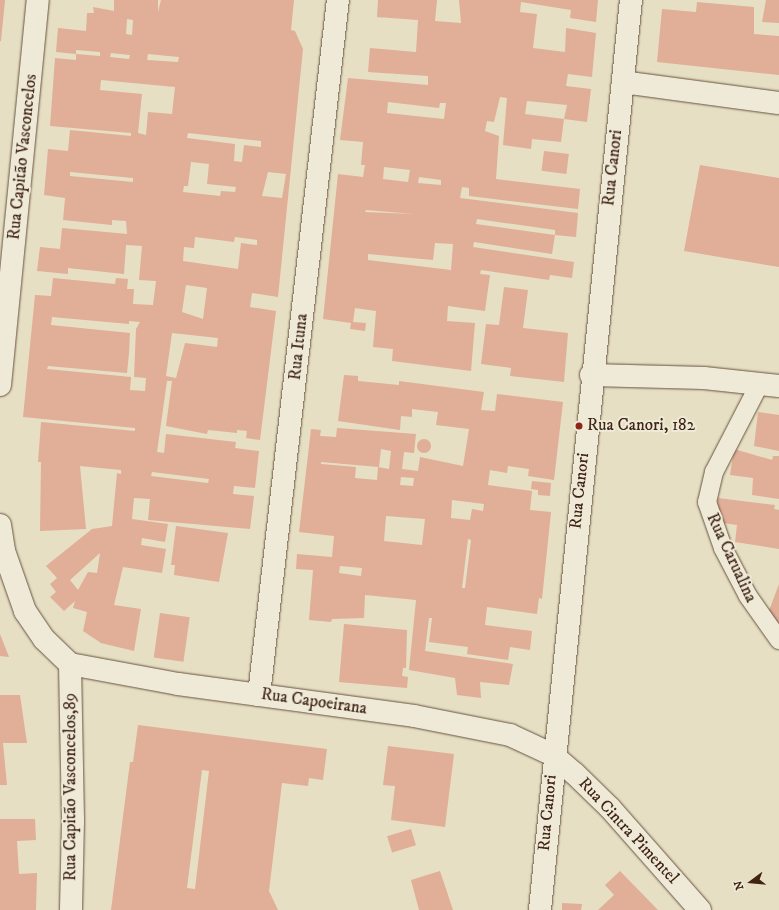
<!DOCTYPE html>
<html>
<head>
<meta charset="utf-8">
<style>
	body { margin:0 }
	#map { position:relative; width:779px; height:910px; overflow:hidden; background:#e6dfc3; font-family:"IM FELL DW Pica",serif }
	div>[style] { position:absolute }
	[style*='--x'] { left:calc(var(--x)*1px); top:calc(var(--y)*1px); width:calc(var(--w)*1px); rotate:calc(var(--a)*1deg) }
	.building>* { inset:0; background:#e1ae97; transform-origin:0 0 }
	.round { border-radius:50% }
	.roads { filter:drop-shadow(0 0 1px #69523f) drop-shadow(0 0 1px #69523f) }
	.lane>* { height:18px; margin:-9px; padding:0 9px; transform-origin:9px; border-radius:9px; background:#efead8 }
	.street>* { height:22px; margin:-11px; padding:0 11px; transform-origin:11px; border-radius:11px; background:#efead8 }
	.dots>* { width:11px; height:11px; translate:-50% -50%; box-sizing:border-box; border:2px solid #efead8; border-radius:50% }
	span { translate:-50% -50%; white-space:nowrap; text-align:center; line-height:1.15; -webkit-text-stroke:4px #efead8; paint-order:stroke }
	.street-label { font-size:17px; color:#3f2313 }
	.poi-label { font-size:17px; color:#3f2313 }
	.left { translate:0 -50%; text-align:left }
	.north { position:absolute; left:731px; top:862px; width:40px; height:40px; -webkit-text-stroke:3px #efead8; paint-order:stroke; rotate:254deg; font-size:11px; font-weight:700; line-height:16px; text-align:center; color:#3f2313 }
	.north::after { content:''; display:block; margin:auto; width:14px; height:18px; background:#3f2313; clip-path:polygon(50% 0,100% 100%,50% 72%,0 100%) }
</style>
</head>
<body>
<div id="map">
	<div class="building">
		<i style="clip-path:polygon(0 0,5px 0,1px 41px,0 41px)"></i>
		<i style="clip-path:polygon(evenodd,114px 0,158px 0,158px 12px,161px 0,294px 0,291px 30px,295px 31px,303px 49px,278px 297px,252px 293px,250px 307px,276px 311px,260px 440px,246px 438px,247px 431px,237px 430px,237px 433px,208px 430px,207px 434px,166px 426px,172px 381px,167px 381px,157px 452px,164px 453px,166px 434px,236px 442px,235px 448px,259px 451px,255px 488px,234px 486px,233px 494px,254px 496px,250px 529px,148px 520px,150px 499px,134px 498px,132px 519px,168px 524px,165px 542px,142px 538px,141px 545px,166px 549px,162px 573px,123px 567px,114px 605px,141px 609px,134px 651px,101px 643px,83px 631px,87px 612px,73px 608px,75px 601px,64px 611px,50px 597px,56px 592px,50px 584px,57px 578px,46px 566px,92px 529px,112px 526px,117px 473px,121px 474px,121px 470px,80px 466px,86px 529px,40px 531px,41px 462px,38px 462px,41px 422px,135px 431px,135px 428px,23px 417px,35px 295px,51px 296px,53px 278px,115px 284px,116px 278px,128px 279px,127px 289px,134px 289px,133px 304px,153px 305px,156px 281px,139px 280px,142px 246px,126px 245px,124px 274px,68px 268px,68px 274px,37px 271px,40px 247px,60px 249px,62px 228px,127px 234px,126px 221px,112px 220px,112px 225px,63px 220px,65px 198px,44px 195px,48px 149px,68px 151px,70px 130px,131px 136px,131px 133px,50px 126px,55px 58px,76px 60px,76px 54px,100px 56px,100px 52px,76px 50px,76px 54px,56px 52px,58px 28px,86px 31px,87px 13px,94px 13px,93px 7px,114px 11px,114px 0,127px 19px,133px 20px,132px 35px,126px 34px,127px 19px,114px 0,111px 53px,130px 55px,129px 59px,110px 57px,111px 53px,114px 0,148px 54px,179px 57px,178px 62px,147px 60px,148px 54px,114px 0,101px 80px,175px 87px,172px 114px,148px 112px,146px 135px,138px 133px,142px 94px,100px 90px,101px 80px,114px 0,188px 133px,261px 141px,261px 147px,244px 145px,242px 162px,234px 161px,235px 144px,187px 138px,188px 133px,114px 0,191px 162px,209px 164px,207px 184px,236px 187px,235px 192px,221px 191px,220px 196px,183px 192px,184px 186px,188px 186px,191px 162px,114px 0,70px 172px,133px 178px,133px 182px,70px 176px,70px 172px,114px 0,268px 172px,286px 174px,282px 198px,262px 196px,268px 172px,114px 0,195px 237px,234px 242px,235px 237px,257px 240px,257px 245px,241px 243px,238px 269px,183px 261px,184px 247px,194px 248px,195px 237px,114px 0,186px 285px,207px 288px,203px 319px,182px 312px,186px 285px,114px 0,52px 317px,129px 324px,129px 321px,140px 322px,136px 329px,134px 377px,146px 378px,145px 391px,130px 390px,131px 377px,47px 369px,48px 366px,127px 373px,129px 353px,130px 333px,51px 325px,52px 317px,114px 0,172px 333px,218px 338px,217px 347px,185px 343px,176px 378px,166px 376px,172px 333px,114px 0,152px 472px,209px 479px,208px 483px,151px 476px,152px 472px,114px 0,100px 553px,97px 573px,88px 572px,78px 590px,70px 580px,100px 553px)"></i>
		<i style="clip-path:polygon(evenodd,378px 0,437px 0,435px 21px,461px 23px,459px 0,598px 0,596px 22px,570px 18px,571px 10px,521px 2px,520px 12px,537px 14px,533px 48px,565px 52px,566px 28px,596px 33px,592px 77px,568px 74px,566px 86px,591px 89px,587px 122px,564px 119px,567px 105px,527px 101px,525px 114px,564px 119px,561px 142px,532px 139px,531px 149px,503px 145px,507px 98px,500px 97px,494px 122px,487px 121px,485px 131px,499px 136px,496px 179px,580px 189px,578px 209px,469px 196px,469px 188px,462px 187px,460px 198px,578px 213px,576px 237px,555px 235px,555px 230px,477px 219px,476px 224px,555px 235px,552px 254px,474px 242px,473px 247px,574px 262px,572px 278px,550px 275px,549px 280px,481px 270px,480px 274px,490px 275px,485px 311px,448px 306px,447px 321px,475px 323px,471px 371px,392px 361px,393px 349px,373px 347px,376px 311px,355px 308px,353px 322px,366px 323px,365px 331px,350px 329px,351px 323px,323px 319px,338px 174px,363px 177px,365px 165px,361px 165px,363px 142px,340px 140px,348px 78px,428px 85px,428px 76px,368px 72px,370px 48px,416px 52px,418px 20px,377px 17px,378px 0,388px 102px,439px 108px,440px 103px,446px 103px,444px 119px,387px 113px,388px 102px,378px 0,384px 167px,410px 170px,408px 182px,383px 179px,384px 167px,378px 0,419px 177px,441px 180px,441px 185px,418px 183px,419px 177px,378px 0,366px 210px,414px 214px,365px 212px,366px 210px,378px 0,435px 243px,453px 244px,451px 270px,368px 260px,368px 254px,433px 260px,435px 243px)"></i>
		<i style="clip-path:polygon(766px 0,779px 0,779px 23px,762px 22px)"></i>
		<i style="clip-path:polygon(697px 2px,754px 7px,754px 34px,779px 36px,779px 75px,657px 62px,662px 9px,696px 12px)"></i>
		<i style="left:544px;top:151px;width:25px;height:20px;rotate:7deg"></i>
		<i style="clip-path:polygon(700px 165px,779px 178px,779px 267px,684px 251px)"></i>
		<i style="clip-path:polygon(504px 287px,528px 290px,523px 328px,568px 333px,564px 382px,510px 376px,511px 368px,481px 364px,486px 324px,499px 325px)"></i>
		<i style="clip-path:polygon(evenodd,344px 375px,358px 376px,358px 381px,399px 385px,399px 381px,484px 392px,481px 410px,495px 411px,497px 394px,563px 402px,554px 480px,528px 476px,529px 469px,508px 466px,507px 473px,490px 470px,488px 485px,532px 491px,530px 510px,551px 512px,542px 599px,539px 598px,537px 614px,487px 607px,485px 625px,532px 631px,530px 650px,510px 647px,508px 660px,467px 654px,468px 647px,429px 642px,432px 618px,429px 618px,425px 651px,513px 664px,509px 685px,480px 682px,481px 698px,457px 695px,455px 678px,409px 670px,416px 600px,365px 595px,364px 618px,332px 619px,331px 622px,309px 620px,313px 570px,296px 569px,297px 554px,332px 557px,334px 536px,299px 532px,311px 429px,321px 430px,320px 436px,336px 437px,337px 428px,416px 434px,414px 453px,404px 452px,402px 469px,418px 471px,420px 457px,463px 466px,469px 429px,436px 425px,438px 412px,412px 409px,412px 417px,401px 416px,400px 430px,338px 421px,344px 375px,381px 449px,391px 451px,389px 469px,378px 467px,377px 480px,355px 478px,356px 467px,321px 464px,321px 462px,379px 467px,381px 449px,344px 375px,401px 477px,414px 478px,413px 486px,400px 485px,401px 477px,344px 375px,452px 500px,484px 504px,483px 511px,472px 509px,470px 520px,451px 518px,452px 500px,344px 375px,386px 516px,425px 519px,422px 545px,384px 541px,386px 516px,344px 375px,468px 539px,471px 540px,465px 588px,462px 588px,468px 539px,344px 375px,340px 566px,362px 568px,361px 576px,339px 573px,340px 566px)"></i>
		<i style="clip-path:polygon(758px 412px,779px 415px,779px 451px,754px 446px)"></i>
		<i class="round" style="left:417px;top:439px;width:14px;height:14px"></i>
		<i style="clip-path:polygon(734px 449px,772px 460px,773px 456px,779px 456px,779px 499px,752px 495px,753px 478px,730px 475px)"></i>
		<i style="clip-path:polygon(532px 481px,551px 483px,550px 496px,538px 495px,538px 490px,531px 489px)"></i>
		<i style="clip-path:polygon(718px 498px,775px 505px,774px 509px,779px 510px,779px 549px,735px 542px,737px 525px,716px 522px)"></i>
		<i style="clip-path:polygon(176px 526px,228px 533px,219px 582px,174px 575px,175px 565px,171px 565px)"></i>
		<i style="clip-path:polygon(779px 584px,779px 633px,767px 616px)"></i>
		<i style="left:160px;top:613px;width:30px;height:45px;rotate:8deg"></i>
		<i style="clip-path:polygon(344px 624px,407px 630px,406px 668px,403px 668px,402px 676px,408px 677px,407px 688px,339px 682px)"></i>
		<i style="clip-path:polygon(0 634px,9px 657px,0 656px)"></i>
		<i style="clip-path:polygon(0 695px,20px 695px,27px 743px,3px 743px,7px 785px,0 785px)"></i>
		<i style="clip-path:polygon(evenodd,138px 725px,327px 749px,323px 780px,309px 778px,308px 786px,282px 783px,269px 891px,278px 910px,111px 910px,130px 762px,133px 762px,138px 725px,202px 770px,209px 771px,195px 889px,187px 888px,202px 770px)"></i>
		<i style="clip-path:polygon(388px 746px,454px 754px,445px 827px,391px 820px,395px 786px,383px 785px)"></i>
		<i style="clip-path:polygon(0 819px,35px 819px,36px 840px,17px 841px,19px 874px,37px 873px,36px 910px,0 910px)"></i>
		<i style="left:411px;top:829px;width:17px;height:25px;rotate:73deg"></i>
		<i style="clip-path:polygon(440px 871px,453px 910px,419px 910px,411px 880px)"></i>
		<i style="clip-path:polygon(620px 871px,658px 910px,598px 910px,614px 895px,605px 885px)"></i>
		<i style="clip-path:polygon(562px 903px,582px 904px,581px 910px,562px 910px)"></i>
	</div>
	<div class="roads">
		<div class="lane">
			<i style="--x:760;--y:383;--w:100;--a:117.3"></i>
			<i style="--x:714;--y:472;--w:31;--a:103"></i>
			<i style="--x:707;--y:502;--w:49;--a:70.8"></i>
			<i style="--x:723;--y:548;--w:54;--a:62.5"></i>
			<i style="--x:748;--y:596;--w:54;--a:54.8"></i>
		</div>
		<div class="street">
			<i style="--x:623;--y:82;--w:157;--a:7.7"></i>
			<i style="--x:591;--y:375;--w:113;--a:1.5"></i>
			<i style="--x:704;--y:378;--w:75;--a:6.1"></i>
			<i style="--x:0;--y:385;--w:387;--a:-84.4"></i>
			<i style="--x:0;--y:525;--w:26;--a:81"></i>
			<i style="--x:4;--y:551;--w:64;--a:70.7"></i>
			<i style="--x:25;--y:611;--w:34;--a:56"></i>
			<i style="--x:44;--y:639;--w:36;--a:44"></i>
			<i style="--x:70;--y:664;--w:110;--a:10.5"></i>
			<i style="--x:178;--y:684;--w:238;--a:7.7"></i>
			<i style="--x:414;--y:716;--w:98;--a:11.2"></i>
			<i style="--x:510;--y:735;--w:47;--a:24.9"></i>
			<i style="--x:553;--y:755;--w:28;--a:41"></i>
			<i style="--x:574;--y:773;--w:50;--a:44.2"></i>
			<i style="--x:610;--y:808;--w:136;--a:48.6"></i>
			<i style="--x:70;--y:664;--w:157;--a:88.9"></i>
			<i style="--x:73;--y:821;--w:89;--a:91.3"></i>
			<i style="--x:259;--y:695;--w:699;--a:-83.52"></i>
			<i style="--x:540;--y:910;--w:915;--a:-84.29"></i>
		</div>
	</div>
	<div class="dots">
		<i style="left:579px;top:426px;background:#8f2418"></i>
	</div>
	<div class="street-label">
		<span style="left:23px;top:157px;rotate:-84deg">Rua Capitão Vasconcelos</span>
		<span style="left:613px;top:168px;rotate:-84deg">Rua Canori</span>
		<span style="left:299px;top:347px;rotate:-84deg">Rua Ituna</span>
		<span style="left:580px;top:491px;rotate:-84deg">Rua Canori</span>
		<span style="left:731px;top:558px;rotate:65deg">Rua Carualina</span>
		<span style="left:314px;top:702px;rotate:8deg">Rua Capoeirana</span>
		<span style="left:71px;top:787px;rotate:-90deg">Rua Capitão Vasconcelos,89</span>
		<span style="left:548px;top:813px;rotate:-85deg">Rua Canori</span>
		<span style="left:628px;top:831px;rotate:47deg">Rua Cintra Pimentel</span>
	</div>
	<div class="poi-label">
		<span class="left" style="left:587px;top:426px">Rua Canori, 182</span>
	</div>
	<div class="north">N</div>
</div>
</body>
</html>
